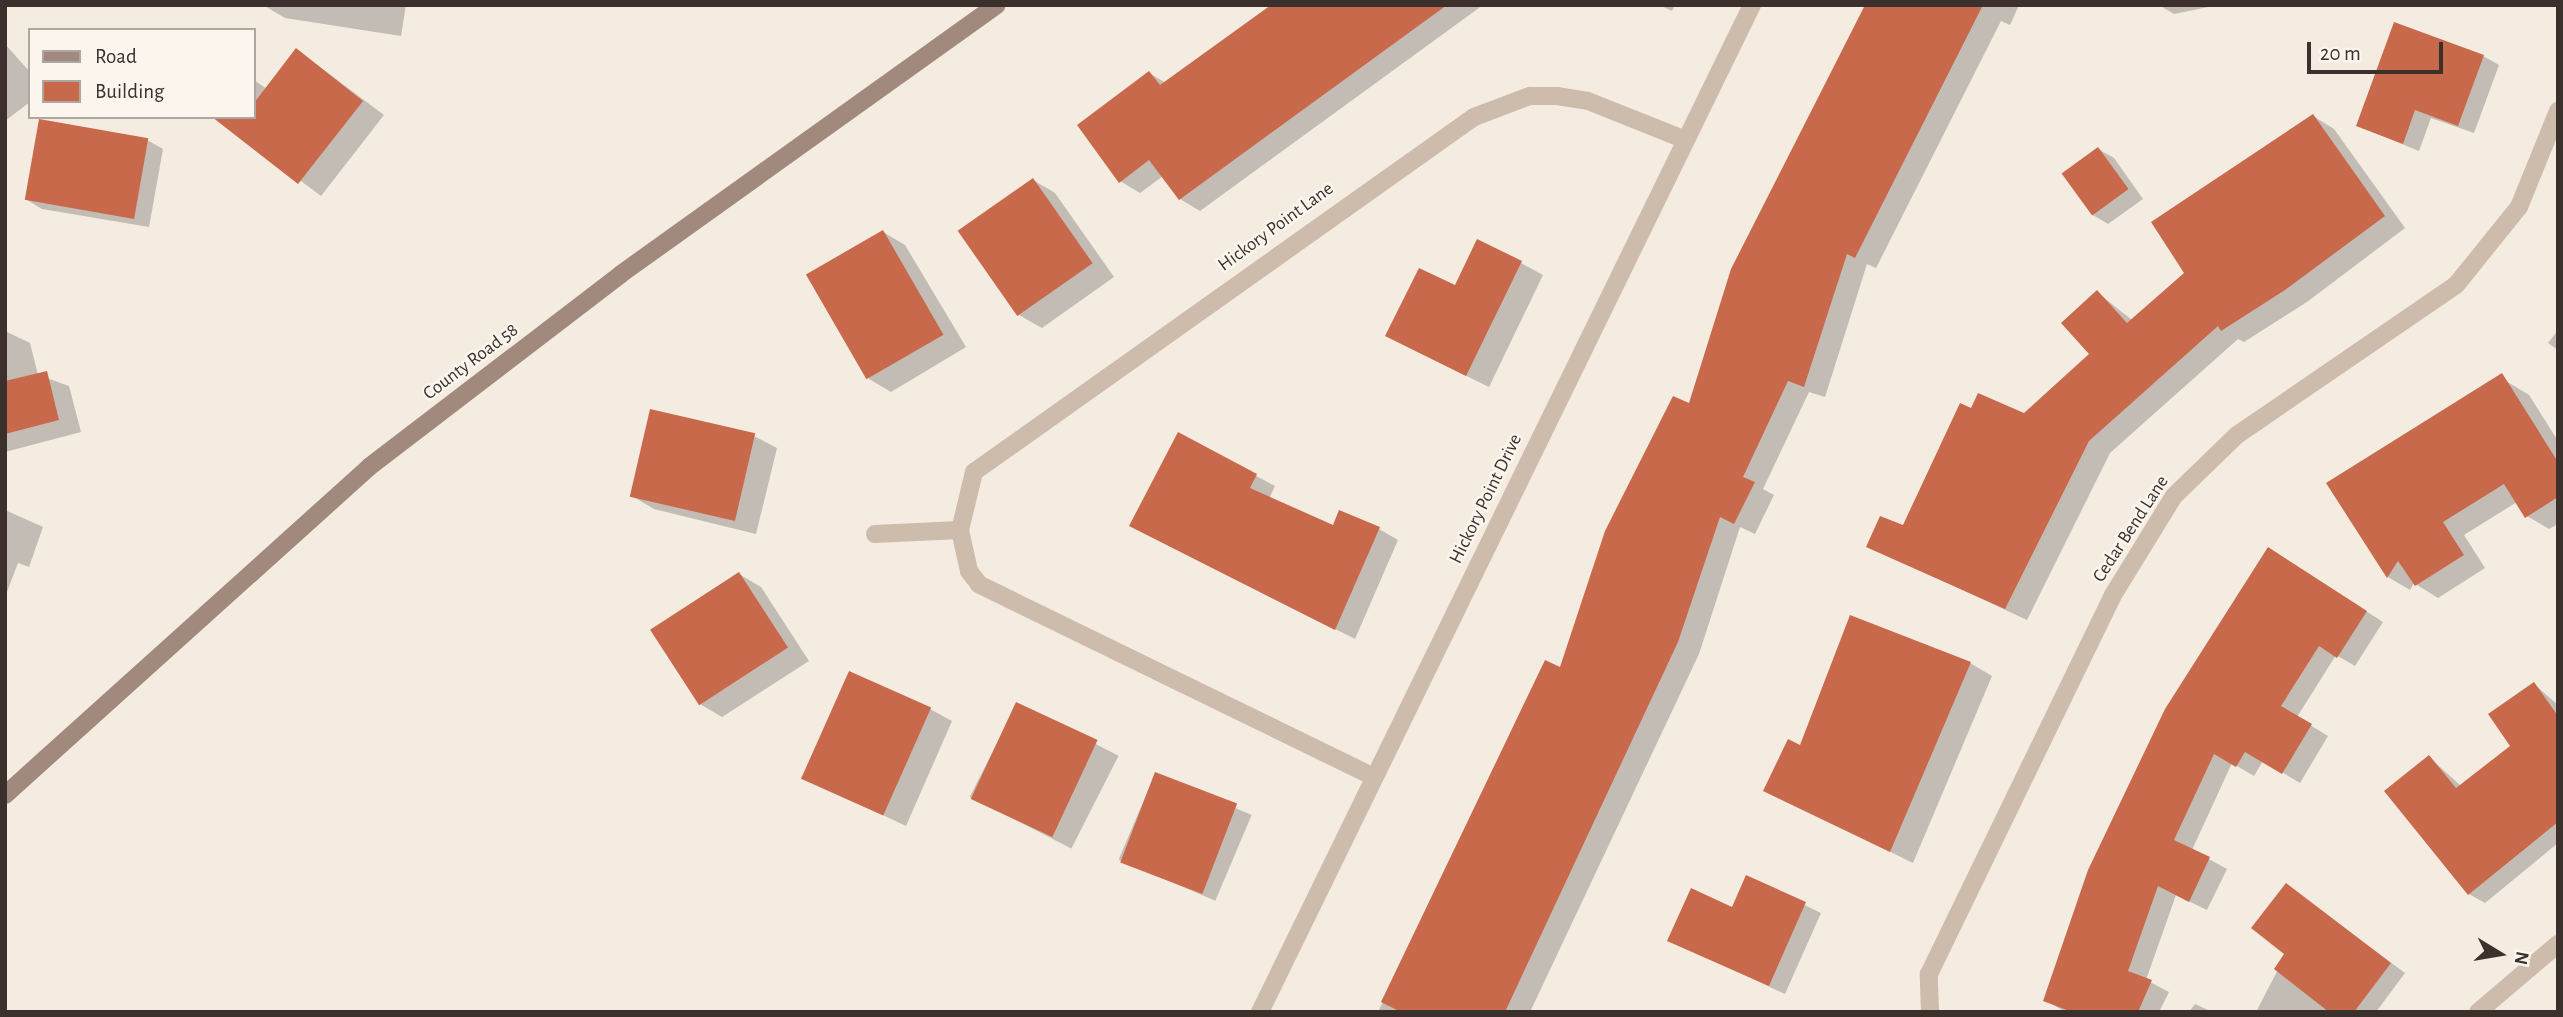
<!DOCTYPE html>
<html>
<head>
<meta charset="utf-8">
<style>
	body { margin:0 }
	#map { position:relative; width:2563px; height:1017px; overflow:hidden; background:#f4ebe1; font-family:"Alegreya Sans",sans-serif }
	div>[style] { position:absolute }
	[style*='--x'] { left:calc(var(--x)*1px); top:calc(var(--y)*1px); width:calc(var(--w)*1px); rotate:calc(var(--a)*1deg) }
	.shadow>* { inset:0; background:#0003; transform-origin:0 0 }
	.building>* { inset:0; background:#c8694b; transform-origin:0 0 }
	.street>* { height:18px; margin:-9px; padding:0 9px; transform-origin:9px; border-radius:9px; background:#cdbbac }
	.secondary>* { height:18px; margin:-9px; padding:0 9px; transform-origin:9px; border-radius:9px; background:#a18a7d }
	span { translate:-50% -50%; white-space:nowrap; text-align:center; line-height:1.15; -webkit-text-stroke:5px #fbf5ee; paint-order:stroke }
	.street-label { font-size:19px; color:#3b302b }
	.frame { position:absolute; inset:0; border:7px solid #3b302b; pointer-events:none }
	.legend { position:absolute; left:28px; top:28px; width:228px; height:91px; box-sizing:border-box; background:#fbf5ee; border:2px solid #aea6a0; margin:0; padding:9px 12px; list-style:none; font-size:21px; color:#3b302b }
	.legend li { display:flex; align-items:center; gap:14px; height:35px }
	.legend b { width:35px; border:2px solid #aea6a0 }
	.north { position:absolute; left:2465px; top:919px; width:70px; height:70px; -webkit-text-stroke:5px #fbf5ee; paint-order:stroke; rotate:101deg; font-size:19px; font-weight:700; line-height:28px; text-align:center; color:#3b302b }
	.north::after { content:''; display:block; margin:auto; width:24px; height:32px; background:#3b302b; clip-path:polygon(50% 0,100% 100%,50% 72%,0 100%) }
	.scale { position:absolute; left:2307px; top:42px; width:136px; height:32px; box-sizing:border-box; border:4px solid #3b302b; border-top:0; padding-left:9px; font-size:21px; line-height:24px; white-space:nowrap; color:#3b302b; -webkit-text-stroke:5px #fbf5ee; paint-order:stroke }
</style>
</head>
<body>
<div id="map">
	<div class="shadow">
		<i style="clip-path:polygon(263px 5px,406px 5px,401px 36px,285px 18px)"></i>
		<i style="clip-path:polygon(1272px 5px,1483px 5px,1200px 211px,1180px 199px,1163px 176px,1140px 193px,1120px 181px,1149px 73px,1166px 83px)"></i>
		<i style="clip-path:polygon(1659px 5px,1675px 5px,1672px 11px)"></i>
		<i style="clip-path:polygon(1915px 5px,2019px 5px,2010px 25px,2001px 21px,1876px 268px,1867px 264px,1825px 397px,1809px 392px,1763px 489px,1774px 495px,1755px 534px,1740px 527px,1699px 654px,1530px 1012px,1378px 1012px,1546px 662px,1561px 670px,1691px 406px)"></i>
		<i style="clip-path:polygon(2159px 5px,2218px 5px,2174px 14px)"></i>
		<i style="clip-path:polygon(5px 44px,30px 72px,30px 102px,5px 121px)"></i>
		<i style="clip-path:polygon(297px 50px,384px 115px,321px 196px,215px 117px,254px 117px,254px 80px,267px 89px)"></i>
		<i style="clip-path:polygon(2483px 56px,2499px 65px,2474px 133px,2431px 118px,2419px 151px,2358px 126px)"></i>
		<i style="clip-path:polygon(2313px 116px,2334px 129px,2405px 228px,2307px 302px,2244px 342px,2238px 339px,2110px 453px,2027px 620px,1868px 546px,1903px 528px,1972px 410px,2024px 415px,2091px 354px,2098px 293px,2132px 320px,2186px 273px)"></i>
		<i style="clip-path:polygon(147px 140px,163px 149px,149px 227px,42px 209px,27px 200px)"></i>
		<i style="clip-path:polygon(2098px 149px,2114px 158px,2143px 199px,2108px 224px,2093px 215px)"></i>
		<i style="clip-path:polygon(1033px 180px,1055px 193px,1114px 277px,1042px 328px,1019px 315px)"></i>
		<i style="clip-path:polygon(883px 232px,905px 245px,966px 347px,891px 392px,869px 379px)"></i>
		<i style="clip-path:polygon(1521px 263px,1543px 275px,1489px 387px,1410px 348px,1456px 287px)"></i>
		<i style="clip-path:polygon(2558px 330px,2558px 350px,2548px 343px)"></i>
		<i style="clip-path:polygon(5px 331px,30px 343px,38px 375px,69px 386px,81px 432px,5px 452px)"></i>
		<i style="clip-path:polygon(2506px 381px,2529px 395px,2558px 441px,2558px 524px,2549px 529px,2527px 516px,2517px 502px,2464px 535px,2485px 568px,2438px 598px,2414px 583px,2410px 590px,2388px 577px,2328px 483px)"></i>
		<i style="clip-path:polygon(1179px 434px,1275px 486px,1269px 499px,1334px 527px,1379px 529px,1398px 540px,1355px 639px,1150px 536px)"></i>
		<i style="clip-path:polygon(754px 436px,777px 448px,756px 534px,654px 509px,632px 496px)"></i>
		<i style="clip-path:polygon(5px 510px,43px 527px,29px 567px,18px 563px,5px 597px)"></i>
		<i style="clip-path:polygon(2285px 559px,2383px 622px,2355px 666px,2336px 655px,2297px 717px,2328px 736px,2300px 783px,2263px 761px,2254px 776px,2232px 763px,2192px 850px,2227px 869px,2207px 910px,2176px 895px,2146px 980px,2169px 992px,2159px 1012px,2062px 1010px,2045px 1000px)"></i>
		<i style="clip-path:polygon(739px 574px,761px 587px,809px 661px,722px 717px,700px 704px,652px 630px)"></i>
		<i style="clip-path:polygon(1970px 663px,1992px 676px,1913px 863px,1765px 790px,1801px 747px)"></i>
		<i style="clip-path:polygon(2534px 684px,2558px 705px,2558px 843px,2485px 903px,2469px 894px,2386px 792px,2429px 757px,2461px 786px,2513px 746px)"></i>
		<i style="left:1017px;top:704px;width:114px;height:104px;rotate:27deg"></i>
		<i style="clip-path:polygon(930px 709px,952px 721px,906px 826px,804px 778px)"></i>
		<i style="left:1155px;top:774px;width:105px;height:93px;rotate:23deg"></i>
		<i style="clip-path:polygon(1747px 877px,1821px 913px,1785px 994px,1669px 940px,1733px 909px)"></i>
		<i style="clip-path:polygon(2286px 885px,2405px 973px,2376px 1012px,2256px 1012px,2286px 954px)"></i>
		<i style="clip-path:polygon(2195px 1004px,2212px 1012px,2189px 1012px)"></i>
	</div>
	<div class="building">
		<i style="clip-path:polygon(1271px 5px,1447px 5px,1179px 200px,1149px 160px,1119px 183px,1077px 125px,1149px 71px,1160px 85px)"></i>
		<i style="clip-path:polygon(1865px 5px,1983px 5px,1855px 258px,1847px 254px,1804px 387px,1788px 381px,1743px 477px,1755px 482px,1734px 524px,1720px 517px,1678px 642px,1505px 1012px,1401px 1012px,1381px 1002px,1545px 660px,1560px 667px,1605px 531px,1673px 396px,1689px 403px,1731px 269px)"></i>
		<i style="clip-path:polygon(2394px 22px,2484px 55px,2458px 126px,2415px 110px,2403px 144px,2356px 126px)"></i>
		<i style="clip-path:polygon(296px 48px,363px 101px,298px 184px,212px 117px,254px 117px,254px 103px)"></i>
		<i style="clip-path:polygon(2313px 114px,2385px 216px,2285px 290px,2221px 331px,2218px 326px,2089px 441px,2005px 609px,1866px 547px,1880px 516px,1903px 525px,1960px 403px,1971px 408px,1978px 393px,2024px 413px,2089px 354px,2061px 323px,2097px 290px,2127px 323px,2184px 273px,2151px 222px)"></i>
		<i style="left:39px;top:119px;width:111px;height:82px;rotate:10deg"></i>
		<i style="left:2098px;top:147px;width:52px;height:45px;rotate:54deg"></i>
		<i style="left:1033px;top:178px;width:104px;height:92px;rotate:55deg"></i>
		<i style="left:883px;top:230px;width:121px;height:89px;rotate:60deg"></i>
		<i style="clip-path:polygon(1477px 239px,1522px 261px,1466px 376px,1385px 336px,1419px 268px,1455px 285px)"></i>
		<i style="clip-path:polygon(47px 371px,59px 420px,5px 434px,5px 381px)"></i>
		<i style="clip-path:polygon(2502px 373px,2558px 462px,2558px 497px,2525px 518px,2504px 484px,2443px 522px,2464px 555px,2415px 586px,2398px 561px,2387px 578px,2326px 483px)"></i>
		<i style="left:650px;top:409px;width:108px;height:90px;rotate:13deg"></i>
		<i style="clip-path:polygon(1178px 432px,1257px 474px,1250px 488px,1333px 525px,1339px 510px,1380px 527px,1335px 630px,1129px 526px)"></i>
		<i style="clip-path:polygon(2268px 547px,2367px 611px,2337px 658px,2319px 646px,2281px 706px,2312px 724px,2282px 774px,2245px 752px,2236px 767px,2214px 754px,2174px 840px,2210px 857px,2189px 902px,2158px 886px,2128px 971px,2152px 980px,2138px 1012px,2072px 1012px,2043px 1001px,2088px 870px,2165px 709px)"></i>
		<i style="left:739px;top:572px;width:90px;height:106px;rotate:57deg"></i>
		<i style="clip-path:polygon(1850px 615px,1971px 662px,1890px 852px,1763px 791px,1788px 739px,1800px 745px)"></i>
		<i style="left:849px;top:671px;width:90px;height:118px;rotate:24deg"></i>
		<i style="clip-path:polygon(2534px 682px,2558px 716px,2558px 822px,2468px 895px,2384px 791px,2429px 755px,2456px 788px,2510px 746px,2488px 714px)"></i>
		<i style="left:1016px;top:702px;width:90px;height:107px;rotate:25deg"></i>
		<i style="left:1155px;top:772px;width:88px;height:97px;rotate:21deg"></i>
		<i style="clip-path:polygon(1746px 875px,1806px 902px,1769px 986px,1667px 941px,1691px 888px,1732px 907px)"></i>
		<i style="clip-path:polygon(2286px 883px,2391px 963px,2354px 1012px,2329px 1012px,2274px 969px,2284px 954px,2251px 928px)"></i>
	</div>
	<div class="street">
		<i style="--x:875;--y:534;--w:85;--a:-2.7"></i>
		<i style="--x:1374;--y:777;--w:440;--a:-154"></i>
		<i style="--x:979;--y:584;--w:16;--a:-128"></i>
		<i style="--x:969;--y:571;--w:42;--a:-102.4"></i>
		<i style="--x:960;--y:530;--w:60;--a:-76.4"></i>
		<i style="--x:974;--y:472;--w:613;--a:-35.37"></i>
		<i style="--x:1474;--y:117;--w:60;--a:-20.6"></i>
		<i style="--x:1530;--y:96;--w:27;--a:0"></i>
		<i style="--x:1557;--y:96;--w:31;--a:9"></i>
		<i style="--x:1588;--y:101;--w:105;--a:21.7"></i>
		<i style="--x:1260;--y:1012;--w:1121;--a:-63.96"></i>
		<i style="--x:1930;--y:1012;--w:38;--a:-92"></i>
		<i style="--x:1929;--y:974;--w:421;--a:-64.1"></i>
		<i style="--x:2113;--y:595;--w:116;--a:-58.4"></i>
		<i style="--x:2174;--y:496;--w:88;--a:-44.1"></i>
		<i style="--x:2237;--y:435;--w:265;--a:-34.4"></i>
		<i style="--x:2456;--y:285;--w:100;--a:-51.1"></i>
		<i style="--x:2519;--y:207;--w:104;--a:-67.9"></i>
		<i style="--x:2478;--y:1012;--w:105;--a:-40.4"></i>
	</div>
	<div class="secondary">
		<i style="--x:5;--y:795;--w:490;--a:-42"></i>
		<i style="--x:369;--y:467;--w:317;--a:-37.4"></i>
		<i style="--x:621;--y:274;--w:462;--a:-35.6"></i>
	</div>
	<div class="street-label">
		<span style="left:1276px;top:227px;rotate:-36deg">Hickory Point Lane</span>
		<span style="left:471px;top:362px;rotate:-37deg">County Road 58</span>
		<span style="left:1486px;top:499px;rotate:-64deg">Hickory Point Drive</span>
		<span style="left:2131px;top:529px;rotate:-57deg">Cedar Bend Lane</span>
	</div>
	<div class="frame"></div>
	<ul class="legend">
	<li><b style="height:9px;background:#a18a7d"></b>Road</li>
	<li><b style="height:19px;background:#c8694b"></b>Building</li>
	</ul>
	<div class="north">N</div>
	<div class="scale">20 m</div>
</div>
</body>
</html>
